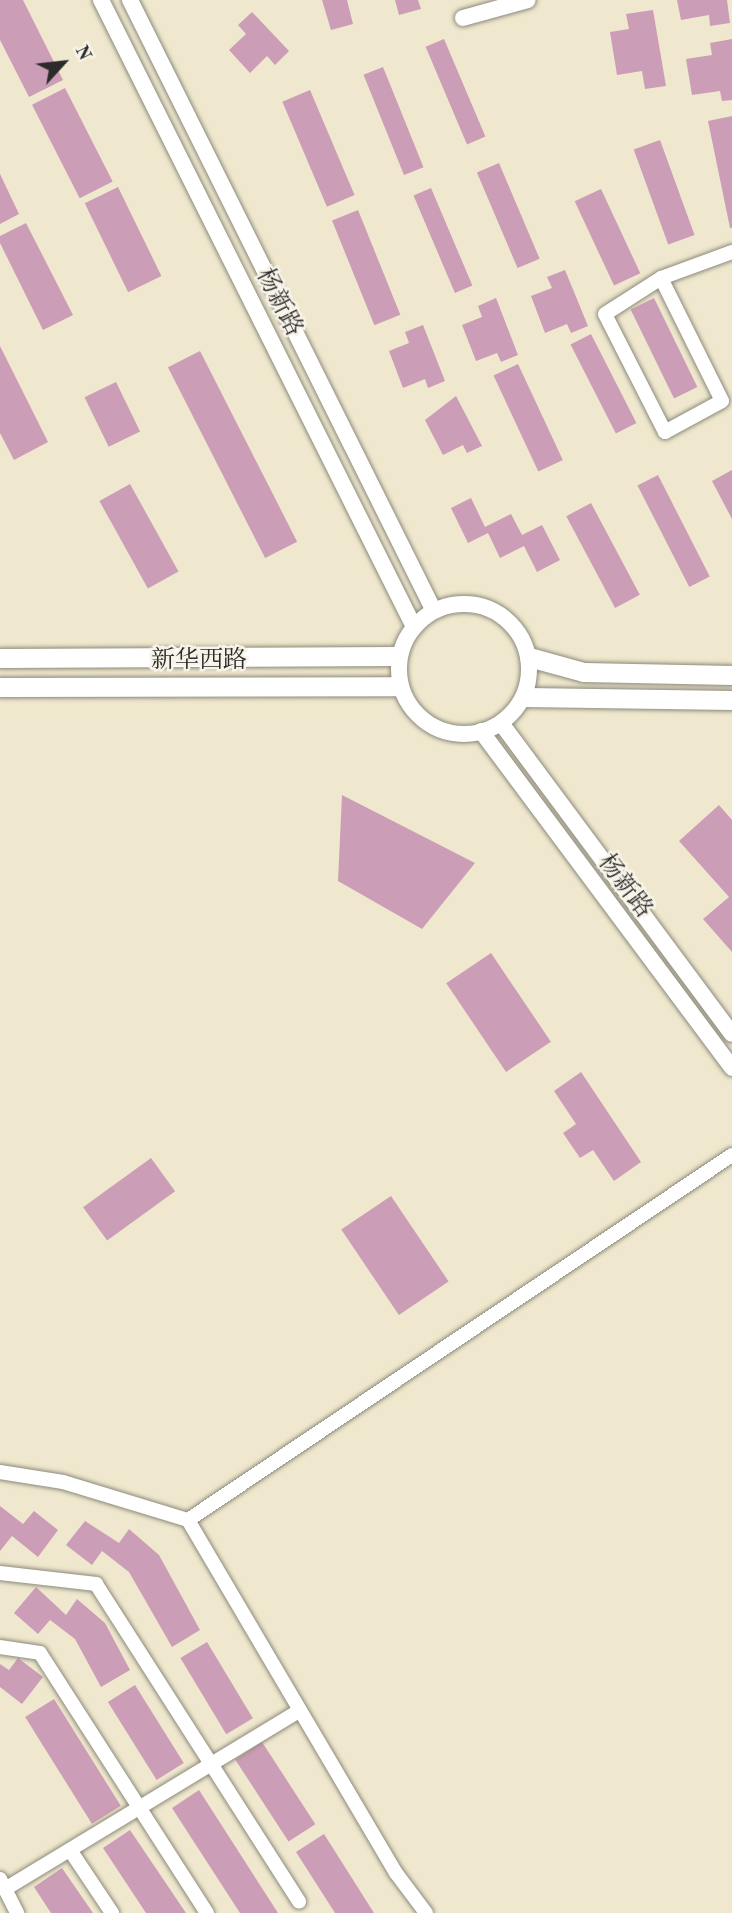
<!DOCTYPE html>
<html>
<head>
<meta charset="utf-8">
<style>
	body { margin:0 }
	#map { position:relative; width:732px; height:1913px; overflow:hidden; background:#efe8ce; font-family:"Old Standard TT","Noto Serif SC",serif }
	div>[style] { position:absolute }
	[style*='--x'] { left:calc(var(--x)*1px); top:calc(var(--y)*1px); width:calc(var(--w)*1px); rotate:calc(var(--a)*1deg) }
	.building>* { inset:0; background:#cc9db6; transform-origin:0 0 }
	.roads { filter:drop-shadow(0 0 2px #8d8a7c) drop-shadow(0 0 2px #8d8a7c) }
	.minor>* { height:14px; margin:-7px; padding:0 7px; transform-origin:7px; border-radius:7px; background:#fff }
	.tertiary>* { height:16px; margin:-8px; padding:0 8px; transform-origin:8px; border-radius:8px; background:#fff }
	.tertiary>.ring { margin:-8px; padding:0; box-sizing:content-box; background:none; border:16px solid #fff; border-radius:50% }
	.secondary>* { height:19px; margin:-9.5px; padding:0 9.5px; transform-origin:9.5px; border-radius:9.5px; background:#fff }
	span { translate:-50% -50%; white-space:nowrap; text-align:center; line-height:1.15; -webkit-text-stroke:5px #f7f3e8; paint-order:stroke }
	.street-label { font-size:24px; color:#2b2b2b }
	.north { position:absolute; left:28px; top:28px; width:70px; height:70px; -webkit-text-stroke:5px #f7f3e8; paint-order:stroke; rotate:63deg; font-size:19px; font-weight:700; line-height:28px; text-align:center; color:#2b2b2b }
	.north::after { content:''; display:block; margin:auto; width:24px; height:32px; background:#2b2b2b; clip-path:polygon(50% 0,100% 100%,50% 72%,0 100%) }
</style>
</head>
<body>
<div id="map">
	<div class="building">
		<i style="clip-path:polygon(0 0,23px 0,63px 80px,29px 97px,0 40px)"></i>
		<i style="clip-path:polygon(322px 0,347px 0,353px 24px,331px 30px)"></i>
		<i style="clip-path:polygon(395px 0,418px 0,421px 9px,399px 15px)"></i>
		<i style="clip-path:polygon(677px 0,727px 0,730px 23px,710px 26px,709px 15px,681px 20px)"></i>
		<i style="clip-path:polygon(653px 10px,666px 86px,645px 89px,642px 71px,617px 75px,610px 32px,629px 29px,626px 14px)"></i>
		<i style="clip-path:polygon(252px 12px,289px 51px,275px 65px,267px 56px,250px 73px,229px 50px,246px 34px,238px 25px)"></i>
		<i style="left:444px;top:39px;width:106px;height:20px;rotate:67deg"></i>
		<i style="clip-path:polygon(732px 39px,732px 100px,722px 101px,720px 91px,692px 95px,686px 59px,712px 55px,710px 43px)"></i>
		<i style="left:383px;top:67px;width:108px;height:21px;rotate:68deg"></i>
		<i style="left:65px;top:88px;width:105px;height:37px;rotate:63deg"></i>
		<i style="left:310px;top:90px;width:114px;height:30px;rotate:67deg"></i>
		<i style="clip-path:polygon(732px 116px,732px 228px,730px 228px,708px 121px)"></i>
		<i style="left:660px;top:140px;width:101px;height:28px;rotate:70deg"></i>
		<i style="left:499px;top:163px;width:104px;height:24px;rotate:67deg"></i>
		<i style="clip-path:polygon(0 174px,19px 214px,0 224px)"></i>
		<i style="left:118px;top:187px;width:99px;height:37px;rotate:64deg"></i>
		<i style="left:431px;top:188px;width:106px;height:19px;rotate:67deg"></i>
		<i style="left:601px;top:189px;width:93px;height:29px;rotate:65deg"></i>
		<i style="left:358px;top:210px;width:113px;height:28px;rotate:68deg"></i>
		<i style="clip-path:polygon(26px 223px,73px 315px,43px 330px,0 243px,0 236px)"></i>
		<i style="clip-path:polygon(565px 270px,588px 326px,571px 333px,567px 324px,545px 333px,531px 296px,552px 288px,547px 277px)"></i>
		<i style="clip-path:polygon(496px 298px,518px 355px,501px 362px,497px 353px,476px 361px,462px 325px,482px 317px,478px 306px)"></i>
		<i style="left:654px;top:298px;width:99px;height:26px;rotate:64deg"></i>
		<i style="clip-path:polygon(423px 325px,445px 381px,428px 388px,425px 379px,403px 388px,389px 351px,409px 343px,405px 332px)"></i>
		<i style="left:591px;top:334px;width:100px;height:23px;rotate:63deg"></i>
		<i style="clip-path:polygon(0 346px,48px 442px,14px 460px,0 433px)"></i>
		<i style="left:200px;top:351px;width:214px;height:36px;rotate:63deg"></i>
		<i style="left:518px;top:364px;width:106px;height:27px;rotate:65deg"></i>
		<i style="left:116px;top:382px;width:55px;height:35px;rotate:64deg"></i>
		<i style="clip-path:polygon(456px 396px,482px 446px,467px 453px,463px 445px,443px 455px,425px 420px)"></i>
		<i style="clip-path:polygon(732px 470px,732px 519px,712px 481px)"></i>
		<i style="left:658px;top:475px;width:114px;height:23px;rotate:63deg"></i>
		<i style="left:130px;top:484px;width:100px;height:35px;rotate:61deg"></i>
		<i style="clip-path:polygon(471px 498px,485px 527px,511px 514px,522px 535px,542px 525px,560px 560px,537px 572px,524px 546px,500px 558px,488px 533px,468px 543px,451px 508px)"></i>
		<i style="left:591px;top:503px;width:104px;height:28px;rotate:62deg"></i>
		<i style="clip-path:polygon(342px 795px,475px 863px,422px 929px,338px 881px)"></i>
		<i style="clip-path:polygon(719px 805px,732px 820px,732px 952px,703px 919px,729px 897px,679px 841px)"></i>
		<i style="left:491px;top:953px;width:107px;height:54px;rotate:56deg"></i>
		<i style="clip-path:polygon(581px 1072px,641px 1162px,614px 1181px,593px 1150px,580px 1158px,563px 1133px,576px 1124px,554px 1091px)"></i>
		<i style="left:151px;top:1158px;width:41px;height:84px;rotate:54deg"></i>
		<i style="left:391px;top:1196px;width:103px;height:60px;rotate:56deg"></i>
		<i style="clip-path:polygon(0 1506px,23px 1524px,34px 1511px,58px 1530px,38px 1557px,12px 1536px,0 1551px)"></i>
		<i style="clip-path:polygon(85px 1521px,119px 1543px,129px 1529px,159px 1555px,200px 1630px,172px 1647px,129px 1572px,102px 1551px,92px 1565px,66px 1545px)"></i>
		<i style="clip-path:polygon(36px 1587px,66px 1615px,77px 1599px,105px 1623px,130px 1670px,101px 1687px,75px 1639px,50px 1620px,38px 1634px,14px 1613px)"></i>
		<i style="left:207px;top:1642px;width:89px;height:31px;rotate:59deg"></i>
		<i style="clip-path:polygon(18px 1658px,43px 1677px,22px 1704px,0 1687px,0 1664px,9px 1670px)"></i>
		<i style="left:135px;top:1685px;width:92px;height:32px;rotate:58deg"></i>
		<i style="left:54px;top:1699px;width:126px;height:34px;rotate:58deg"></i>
		<i style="left:262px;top:1742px;width:98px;height:32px;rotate:57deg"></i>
		<i style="clip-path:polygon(199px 1790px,278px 1913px,240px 1913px,172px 1808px)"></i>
		<i style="clip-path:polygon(130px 1830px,186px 1913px,146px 1913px,103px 1848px)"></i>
		<i style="clip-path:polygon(324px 1834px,374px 1913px,335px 1913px,296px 1852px)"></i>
		<i style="clip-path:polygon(62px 1868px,93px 1913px,51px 1913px,34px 1887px)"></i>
	</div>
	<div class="roads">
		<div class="minor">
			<i style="--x:661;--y:278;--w:137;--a:63.6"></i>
			<i style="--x:722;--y:401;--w:65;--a:151.5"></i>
			<i style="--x:665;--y:432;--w:132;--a:-117"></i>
			<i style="--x:605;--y:314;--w:67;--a:-32.7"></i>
			<i style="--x:661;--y:278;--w:76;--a:-20.1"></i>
			<i style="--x:0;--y:1472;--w:64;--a:9"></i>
			<i style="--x:63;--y:1482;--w:131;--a:16.9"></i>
			<i style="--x:188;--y:1520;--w:410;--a:59.5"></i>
			<i style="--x:396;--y:1873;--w:50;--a:53.1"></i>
			<i style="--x:188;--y:1520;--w:655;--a:-33.86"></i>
			<i style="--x:0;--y:1573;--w:97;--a:6.5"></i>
			<i style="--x:96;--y:1584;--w:377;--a:57.4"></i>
			<i style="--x:0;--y:1647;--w:40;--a:8.5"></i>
			<i style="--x:40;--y:1653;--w:309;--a:57.3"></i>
			<i style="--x:70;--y:1850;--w:76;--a:56.3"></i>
			<i style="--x:0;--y:1879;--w:11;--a:63"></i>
			<i style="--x:5;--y:1889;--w:344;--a:-31.2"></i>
			<i style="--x:5;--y:1889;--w:27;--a:63"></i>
		</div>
		<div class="tertiary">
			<i style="--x:101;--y:0;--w:701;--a:63.47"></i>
			<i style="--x:130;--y:0;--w:682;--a:63.55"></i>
			<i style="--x:463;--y:18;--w:67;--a:-15.5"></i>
			<i class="ring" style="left:399px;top:604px;width:114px;height:114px"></i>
			<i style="--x:501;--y:723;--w:387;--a:53.4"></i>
			<i style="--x:481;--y:731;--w:420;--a:53.3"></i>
		</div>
		<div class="secondary">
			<i style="--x:529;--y:657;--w:56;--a:15.5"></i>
			<i style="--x:583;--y:672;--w:149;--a:1.2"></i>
			<i style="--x:0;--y:658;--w:397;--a:-0.3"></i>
			<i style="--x:0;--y:687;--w:398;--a:-0.1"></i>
			<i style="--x:525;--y:697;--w:207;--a:0.8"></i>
		</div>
	</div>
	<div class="street-label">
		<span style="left:278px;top:303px;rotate:63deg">杨新路</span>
		<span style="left:199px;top:662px">新华西路</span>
		<span style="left:624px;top:887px;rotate:53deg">杨新路</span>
	</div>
	<div class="north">N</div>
</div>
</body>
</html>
